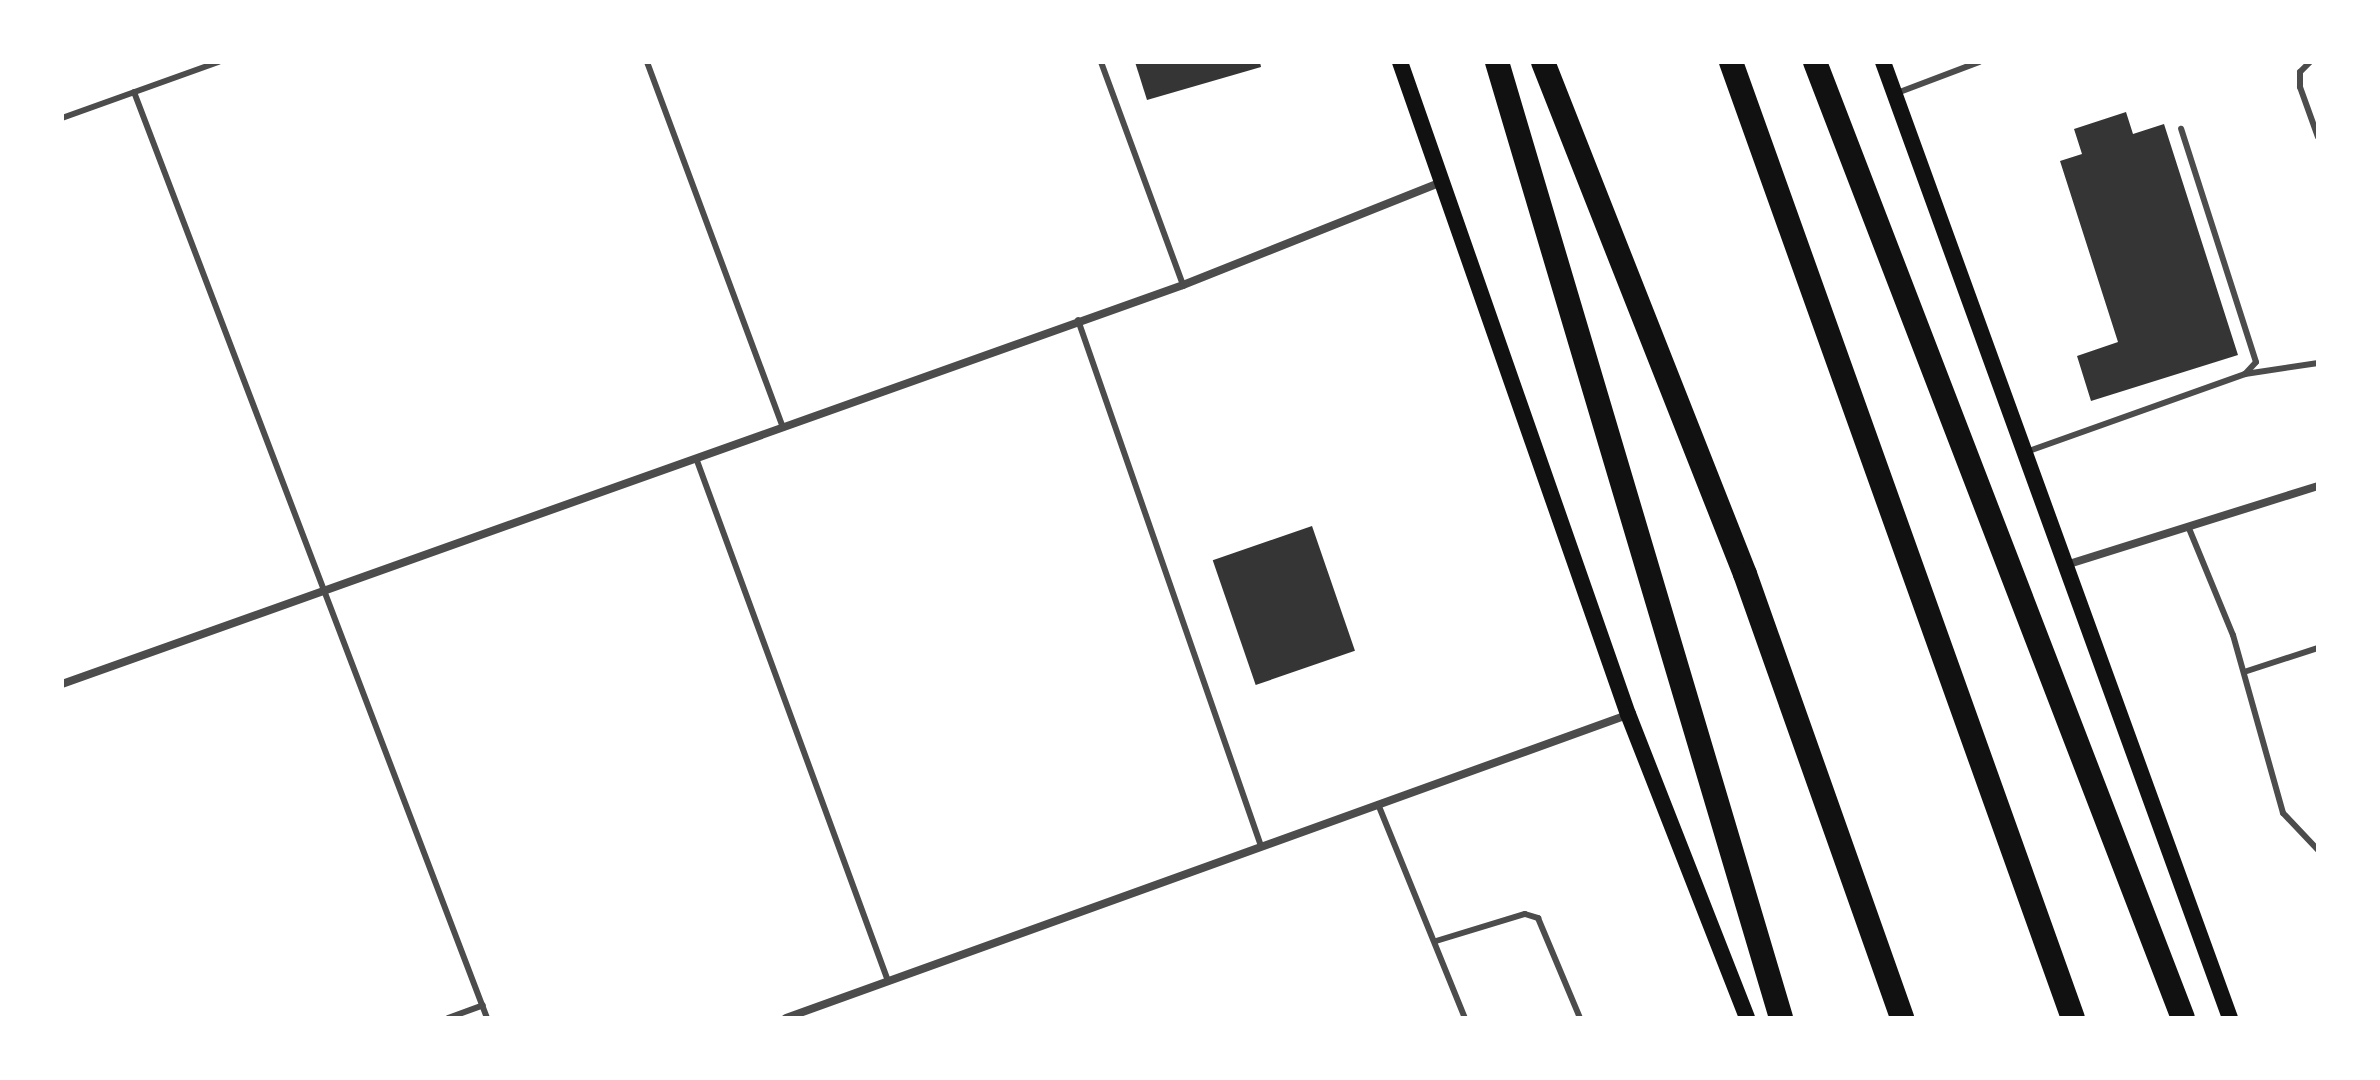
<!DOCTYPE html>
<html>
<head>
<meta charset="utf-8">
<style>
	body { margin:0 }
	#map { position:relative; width:2380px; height:1080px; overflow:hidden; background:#fff; font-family:"Fira Sans",sans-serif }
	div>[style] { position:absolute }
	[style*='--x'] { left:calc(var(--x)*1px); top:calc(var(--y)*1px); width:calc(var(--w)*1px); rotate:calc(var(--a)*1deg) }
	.building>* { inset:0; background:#353535; transform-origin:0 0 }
	.service>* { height:6px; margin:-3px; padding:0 3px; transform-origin:3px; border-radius:3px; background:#4c4c4c }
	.minor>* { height:8px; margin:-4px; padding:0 4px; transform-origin:4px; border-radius:4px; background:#4c4c4c }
	.secondary>* { height:16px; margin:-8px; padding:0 8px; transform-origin:8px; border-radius:8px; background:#111 }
	.motorway>* { height:24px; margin:-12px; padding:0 12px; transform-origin:12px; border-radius:12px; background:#111 }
	span { translate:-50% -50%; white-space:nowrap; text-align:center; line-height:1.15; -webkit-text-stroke:6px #fff; paint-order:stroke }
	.frame { position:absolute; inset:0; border:64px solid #fff; pointer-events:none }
</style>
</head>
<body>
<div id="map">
	<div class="building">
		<i style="clip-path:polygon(1135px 62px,1260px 62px,1261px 67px,1147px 100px)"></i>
		<i style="clip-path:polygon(2126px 112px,2133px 134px,2164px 124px,2238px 355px,2091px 401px,2077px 356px,2118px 342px,2060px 161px,2082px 154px,2074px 129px)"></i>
		<i style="left:1312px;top:526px;width:132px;height:105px;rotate:71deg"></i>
	</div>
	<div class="service">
		<i style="--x:647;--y:62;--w:390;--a:69.6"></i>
		<i style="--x:1101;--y:62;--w:238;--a:69.8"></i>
		<i style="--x:2310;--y:62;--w:14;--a:135"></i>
		<i style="--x:2300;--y:72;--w:15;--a:90"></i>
		<i style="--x:2300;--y:87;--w:53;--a:70.2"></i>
		<i style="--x:134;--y:92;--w:991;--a:69.13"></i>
		<i style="--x:1897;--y:93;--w:88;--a:-20.7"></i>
		<i style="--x:62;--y:118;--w:166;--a:-19.7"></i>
		<i style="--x:1078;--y:320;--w:557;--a:70.82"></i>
		<i style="--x:2245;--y:374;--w:74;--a:-8.6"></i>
		<i style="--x:2029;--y:451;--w:229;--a:-19.6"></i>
		<i style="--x:2245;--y:374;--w:16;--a:-47"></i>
		<i style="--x:2256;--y:362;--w:245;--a:-107.8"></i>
		<i style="--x:696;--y:458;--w:557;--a:69.84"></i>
		<i style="--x:2188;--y:526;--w:118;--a:67.6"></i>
		<i style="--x:2233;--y:635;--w:185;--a:74.3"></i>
		<i style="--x:2283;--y:813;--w:51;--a:46.6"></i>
		<i style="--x:2244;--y:672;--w:78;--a:-18"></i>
		<i style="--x:1378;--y:804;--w:231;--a:67.9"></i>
		<i style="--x:1436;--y:941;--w:93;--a:-16.9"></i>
		<i style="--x:1525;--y:914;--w:14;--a:17"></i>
		<i style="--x:1538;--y:918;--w:108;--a:67.2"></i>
		<i style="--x:448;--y:1018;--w:37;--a:-20"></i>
	</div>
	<div class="minor">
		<i style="--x:2069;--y:564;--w:261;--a:-17.4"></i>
		<i style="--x:62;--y:684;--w:1190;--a:-19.59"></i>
		<i style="--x:1183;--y:285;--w:279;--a:-21.7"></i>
		<i style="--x:786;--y:1018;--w:894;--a:-19.81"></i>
	</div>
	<div class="secondary">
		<i style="--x:1400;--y:62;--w:691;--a:70.73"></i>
		<i style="--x:1628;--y:714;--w:326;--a:68.6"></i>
		<i style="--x:1883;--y:62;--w:1017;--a:70.05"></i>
	</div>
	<div class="motorway">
		<i style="--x:1497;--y:62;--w:997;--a:73.45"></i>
		<i style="--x:1543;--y:62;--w:550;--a:68.47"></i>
		<i style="--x:1745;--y:574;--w:471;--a:70.5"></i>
		<i style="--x:1731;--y:62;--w:1015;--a:70.32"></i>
		<i style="--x:1815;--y:62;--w:1024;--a:68.95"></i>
	</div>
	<div class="frame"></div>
</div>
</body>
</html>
